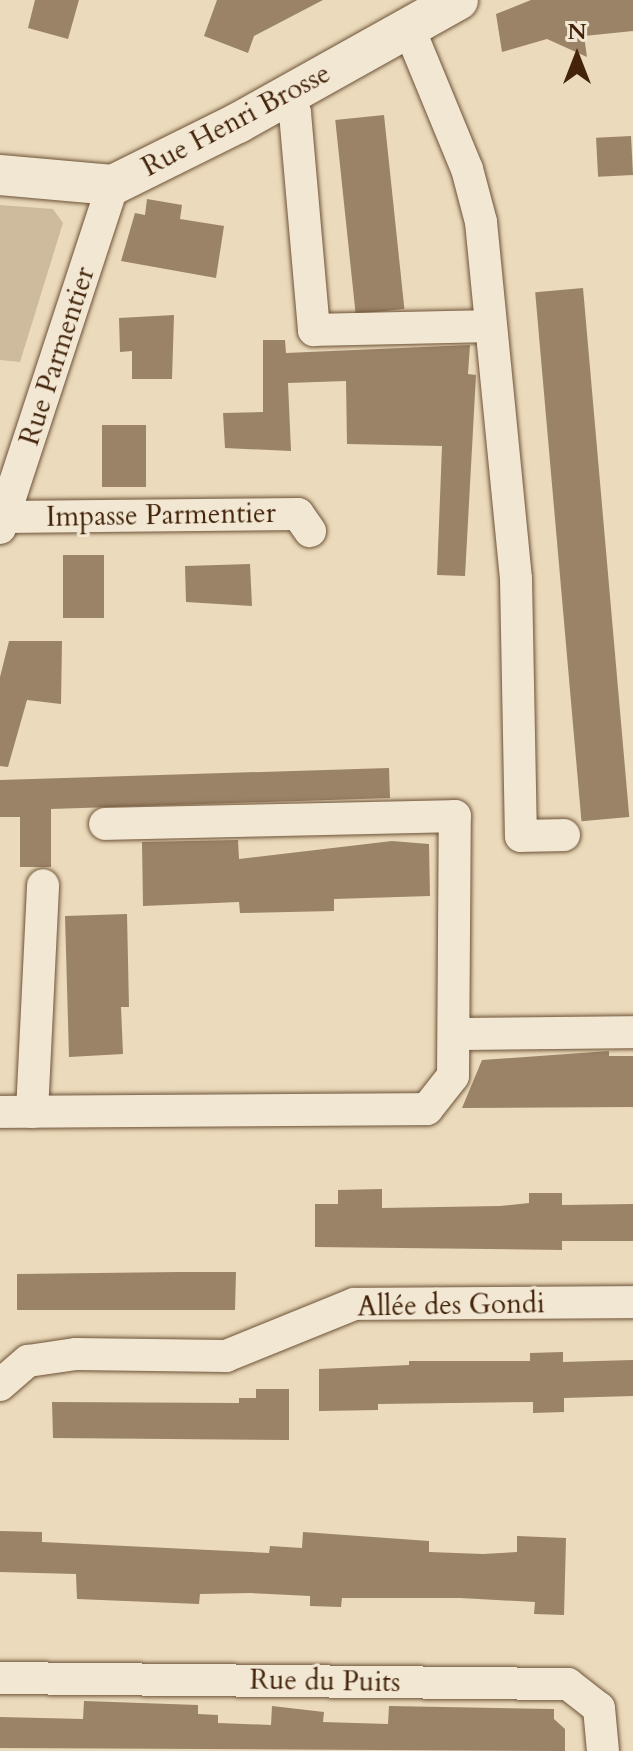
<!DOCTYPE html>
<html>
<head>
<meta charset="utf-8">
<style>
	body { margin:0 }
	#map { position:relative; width:633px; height:1751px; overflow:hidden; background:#ebdabb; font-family:Cardo,serif }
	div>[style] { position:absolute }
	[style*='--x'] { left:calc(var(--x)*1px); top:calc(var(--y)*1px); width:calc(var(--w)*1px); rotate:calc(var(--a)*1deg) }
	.green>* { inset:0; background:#cebb9d }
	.building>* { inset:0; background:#9a8367; transform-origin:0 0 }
	.roads { filter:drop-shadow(0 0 2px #6d5237) drop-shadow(0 0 2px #6d5237) }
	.minor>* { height:32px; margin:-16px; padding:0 16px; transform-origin:16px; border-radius:16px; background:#f2e7d3 }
	.tertiary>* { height:40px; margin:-20px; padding:0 20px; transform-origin:20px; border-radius:20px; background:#f2e7d3 }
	span { translate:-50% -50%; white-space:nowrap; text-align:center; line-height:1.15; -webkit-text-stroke:6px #f2e7d3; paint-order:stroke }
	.street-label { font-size:28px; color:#43240b }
	.north { position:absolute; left:537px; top:16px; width:80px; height:80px; -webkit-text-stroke:6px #f2e7d3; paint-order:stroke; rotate:0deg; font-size:22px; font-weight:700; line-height:32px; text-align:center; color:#43240b }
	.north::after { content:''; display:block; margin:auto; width:28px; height:36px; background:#43240b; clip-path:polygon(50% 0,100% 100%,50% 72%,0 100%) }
</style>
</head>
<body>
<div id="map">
	<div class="green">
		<i style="clip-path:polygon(0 205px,53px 209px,63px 223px,20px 362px,0 360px)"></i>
	</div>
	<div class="building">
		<i style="clip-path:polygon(35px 0,79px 0,68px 39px,28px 28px)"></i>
		<i style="clip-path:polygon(217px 0,323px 0,254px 36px,248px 53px,204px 36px)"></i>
		<i style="clip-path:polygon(531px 0,633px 0,633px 31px,584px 36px,587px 57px,547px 39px,502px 52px,496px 14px)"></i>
		<i style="left:384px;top:115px;width:195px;height:49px;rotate:84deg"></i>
		<i style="left:631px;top:136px;width:39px;height:35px;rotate:87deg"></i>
		<i style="clip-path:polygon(147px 199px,182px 205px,180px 219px,224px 226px,216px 278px,121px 261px,135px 213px,145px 215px)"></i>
		<i style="left:583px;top:288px;width:531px;height:48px;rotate:85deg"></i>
		<i style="clip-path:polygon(174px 315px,172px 379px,132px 379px,132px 351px,120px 352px,119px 318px)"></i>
		<i style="clip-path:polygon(263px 340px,285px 340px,286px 353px,470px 345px,468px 374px,476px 375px,465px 576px,437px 575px,442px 446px,347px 444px,346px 381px,288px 383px,291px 451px,225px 448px,223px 413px,263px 412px)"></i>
		<i style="left:102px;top:425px;width:44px;height:62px"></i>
		<i style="left:63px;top:555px;width:41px;height:63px"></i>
		<i style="clip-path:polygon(250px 564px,252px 606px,186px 602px,185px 566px)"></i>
		<i style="clip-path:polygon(9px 641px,62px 641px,61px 704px,27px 700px,8px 767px,0 766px,0 677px)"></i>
		<i style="clip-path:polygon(389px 768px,390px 798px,51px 809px,51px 867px,20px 867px,20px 817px,0 817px,0 780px)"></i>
		<i style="clip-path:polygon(238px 840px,239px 859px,392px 841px,429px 844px,430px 896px,334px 899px,334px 911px,240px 913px,239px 902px,143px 906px,142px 842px)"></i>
		<i style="clip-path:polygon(127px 914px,129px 1007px,121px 1007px,123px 1054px,69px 1057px,65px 916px)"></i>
		<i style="clip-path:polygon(609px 1051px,609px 1056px,633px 1056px,633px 1107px,462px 1108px,482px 1060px)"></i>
		<i style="clip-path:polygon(382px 1189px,382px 1208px,500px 1206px,529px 1203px,529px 1193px,562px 1193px,562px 1205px,633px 1204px,633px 1241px,562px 1241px,562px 1250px,315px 1247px,315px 1204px,338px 1204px,338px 1190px)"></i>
		<i style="clip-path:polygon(179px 1272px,236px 1272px,235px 1310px,17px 1310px,17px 1274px)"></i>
		<i style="clip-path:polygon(563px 1352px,563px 1362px,633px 1360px,633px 1396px,564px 1398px,564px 1412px,533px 1413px,533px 1402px,378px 1404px,378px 1410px,319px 1411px,319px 1369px,409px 1365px,409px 1361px,530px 1361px,530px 1353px)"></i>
		<i style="clip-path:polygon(256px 1389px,289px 1389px,289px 1440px,53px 1438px,52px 1402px,239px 1403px,239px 1398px,256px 1398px)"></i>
		<i style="clip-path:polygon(0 1531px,42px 1532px,42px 1542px,269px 1553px,270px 1546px,302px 1548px,303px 1532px,429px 1541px,429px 1552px,483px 1554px,517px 1552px,517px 1536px,566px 1538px,564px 1615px,534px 1614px,535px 1602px,460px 1598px,342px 1598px,341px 1607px,310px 1606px,310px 1596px,250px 1593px,200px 1594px,199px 1604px,77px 1599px,76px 1574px,0 1572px)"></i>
		<i style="clip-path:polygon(84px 1701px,198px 1705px,198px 1714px,218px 1715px,218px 1723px,271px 1725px,272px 1706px,324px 1712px,323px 1722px,388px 1724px,389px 1706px,554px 1709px,554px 1719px,565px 1729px,565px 1751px,0 1748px,0 1717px,83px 1719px)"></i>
	</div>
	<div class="roads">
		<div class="minor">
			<i style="--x:408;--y:26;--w:155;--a:67.6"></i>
			<i style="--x:467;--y:169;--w:55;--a:75.2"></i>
			<i style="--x:481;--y:222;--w:359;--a:84.4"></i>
			<i style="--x:516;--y:579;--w:257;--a:88.9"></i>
			<i style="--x:521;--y:836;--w:43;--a:-1.3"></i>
			<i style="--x:286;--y:95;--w:20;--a:63"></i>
			<i style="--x:295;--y:113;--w:218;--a:85"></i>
			<i style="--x:314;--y:330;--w:175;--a:-1.3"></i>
			<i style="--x:3;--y:517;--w:295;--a:-0.6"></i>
			<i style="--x:298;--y:514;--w:21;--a:55"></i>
			<i style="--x:0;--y:528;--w:361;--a:-71.8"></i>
			<i style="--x:455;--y:1034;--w:178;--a:-0.6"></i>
			<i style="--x:0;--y:1112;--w:427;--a:-0.4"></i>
			<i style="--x:427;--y:1109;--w:42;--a:-51.8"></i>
			<i style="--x:453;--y:1076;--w:260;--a:-89.6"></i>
			<i style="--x:455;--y:816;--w:350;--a:178.7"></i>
			<i style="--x:32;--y:1112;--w:227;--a:-87.2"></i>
			<i style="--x:0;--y:1385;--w:37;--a:-41"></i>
			<i style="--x:28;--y:1361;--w:49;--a:-8.3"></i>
			<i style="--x:76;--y:1354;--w:150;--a:0.8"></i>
			<i style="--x:226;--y:1356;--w:138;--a:-22.1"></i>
			<i style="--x:354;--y:1304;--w:279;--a:-0.4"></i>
			<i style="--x:0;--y:1678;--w:568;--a:0.61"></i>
			<i style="--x:568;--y:1684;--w:39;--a:38"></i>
			<i style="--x:599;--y:1708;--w:43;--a:84.7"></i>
		</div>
		<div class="tertiary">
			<i style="--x:0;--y:175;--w:113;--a:5.1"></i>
			<i style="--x:113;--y:185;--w:140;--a:-26.4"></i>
			<i style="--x:238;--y:123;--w:252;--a:-29.2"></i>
		</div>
	</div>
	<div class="street-label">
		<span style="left:236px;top:120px;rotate:-28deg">Rue Henri Brosse</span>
		<span style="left:57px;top:356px;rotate:-72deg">Rue Parmentier</span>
		<span style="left:161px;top:515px;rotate:-1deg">Impasse Parmentier</span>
		<span style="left:451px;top:1305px;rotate:-1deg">Allée des Gondi</span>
		<span style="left:325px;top:1681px;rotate:1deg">Rue du Puits</span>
	</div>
	<div class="north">N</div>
</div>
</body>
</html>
